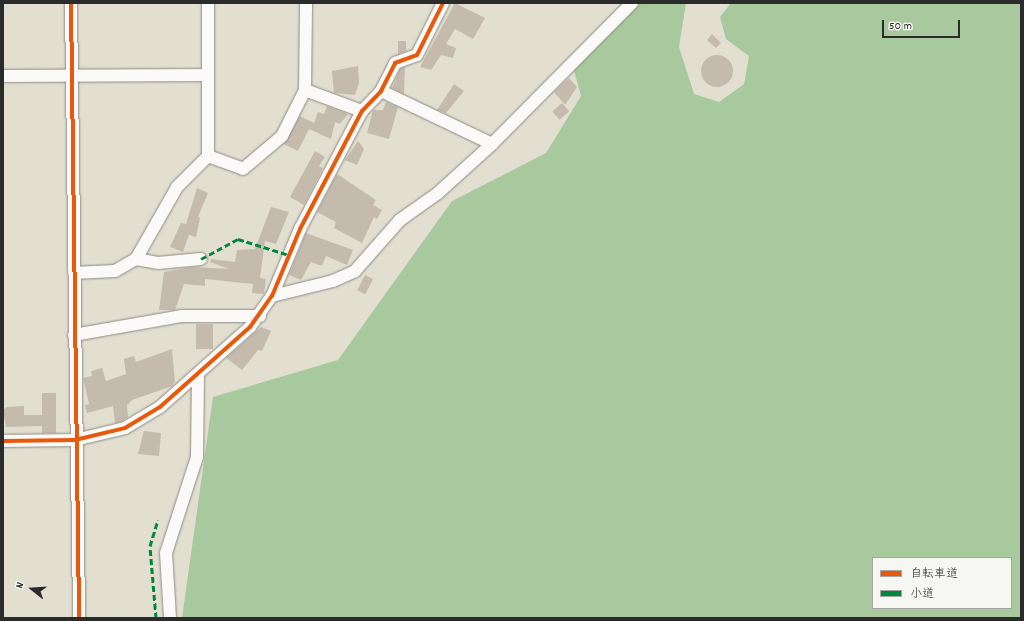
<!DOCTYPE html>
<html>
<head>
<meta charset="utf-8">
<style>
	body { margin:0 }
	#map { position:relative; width:1024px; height:621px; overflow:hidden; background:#e2dfd0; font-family:Dekko,"Klee One",sans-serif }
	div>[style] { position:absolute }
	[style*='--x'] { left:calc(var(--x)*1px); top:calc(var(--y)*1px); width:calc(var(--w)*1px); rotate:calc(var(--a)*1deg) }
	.forest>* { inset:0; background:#a8c89d }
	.building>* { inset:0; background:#c4bbad; transform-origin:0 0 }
	.round { border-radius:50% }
	.roads { filter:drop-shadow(0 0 1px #8c8b84) drop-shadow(0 0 1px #8c8b84) }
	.street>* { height:12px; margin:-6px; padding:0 6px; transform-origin:6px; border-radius:6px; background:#fbfaf8 }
	.quiet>* { height:3px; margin-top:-1.5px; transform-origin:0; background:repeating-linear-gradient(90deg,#00873e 0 6px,transparent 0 9px) }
	.cycleway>* { height:4px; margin:-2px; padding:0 2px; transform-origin:2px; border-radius:2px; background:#e8590c }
	span { translate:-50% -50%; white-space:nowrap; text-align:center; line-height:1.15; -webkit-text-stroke:3px #f6f6f2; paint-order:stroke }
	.frame { position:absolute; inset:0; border:4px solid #2b2b2b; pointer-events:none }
	.legend { position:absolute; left:872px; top:557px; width:140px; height:52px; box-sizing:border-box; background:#f6f6f2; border:1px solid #a5a5a2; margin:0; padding:5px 7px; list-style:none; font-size:12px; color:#2b2b2b }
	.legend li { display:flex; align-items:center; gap:8px; height:20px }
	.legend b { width:20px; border:1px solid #a5a5a2 }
	.north { position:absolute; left:12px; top:569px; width:40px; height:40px; -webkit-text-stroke:3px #f6f6f2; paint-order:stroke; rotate:287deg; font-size:11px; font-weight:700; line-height:16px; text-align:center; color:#2b2b2b }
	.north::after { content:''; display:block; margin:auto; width:14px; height:18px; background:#2b2b2b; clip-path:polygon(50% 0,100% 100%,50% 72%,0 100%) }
	.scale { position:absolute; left:882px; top:20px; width:78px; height:18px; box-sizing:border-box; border:2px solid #2b2b2b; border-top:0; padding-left:5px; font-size:12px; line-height:14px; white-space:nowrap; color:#2b2b2b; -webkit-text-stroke:3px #f6f6f2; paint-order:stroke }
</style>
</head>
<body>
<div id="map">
	<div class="forest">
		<i style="clip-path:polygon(evenodd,640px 3px,686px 3px,679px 47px,694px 94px,719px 102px,744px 84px,749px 56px,726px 39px,720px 17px,731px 3px,1021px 3px,1021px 618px,182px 618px,213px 397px,338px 360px,452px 201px,546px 153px,581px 96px,573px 67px,640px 3px,873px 558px,1011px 558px,1011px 608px,873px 608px,873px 558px)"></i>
	</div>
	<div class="building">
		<i style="clip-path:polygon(455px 3px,485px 18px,473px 39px,455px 29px,446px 44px,456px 48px,453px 58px,441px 55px,431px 70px,420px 67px)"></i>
		<i style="clip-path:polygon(712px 34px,721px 43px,716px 48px,707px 40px)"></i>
		<i style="clip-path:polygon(398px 41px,406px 41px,406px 51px,398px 54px)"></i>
		<i class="round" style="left:701px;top:55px;width:32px;height:32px"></i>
		<i style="clip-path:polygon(358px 66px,359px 83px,355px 95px,334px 93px,332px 71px)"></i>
		<i style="clip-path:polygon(405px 67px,404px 94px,392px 88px,400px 69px)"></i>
		<i style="clip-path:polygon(569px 78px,577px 87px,565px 105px,554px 92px)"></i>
		<i style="clip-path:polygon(454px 84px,464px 91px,446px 113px,437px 110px)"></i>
		<i style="clip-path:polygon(386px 102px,398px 107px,389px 139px,367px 133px,373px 110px,383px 110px)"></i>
		<i style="left:562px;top:103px;width:11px;height:13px;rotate:49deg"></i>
		<i style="clip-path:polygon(327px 106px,348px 114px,340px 124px,335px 122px,331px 139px,309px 129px,298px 151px,284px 144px,300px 116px,314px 123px,318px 112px,324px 114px)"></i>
		<i style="clip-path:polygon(358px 141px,364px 149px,357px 165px,345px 160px)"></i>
		<i style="clip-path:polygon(315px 151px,325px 157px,319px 166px,323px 168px,304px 205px,290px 197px)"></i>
		<i style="clip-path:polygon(337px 174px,376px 200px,373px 205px,382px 210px,377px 219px,374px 217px,362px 243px,334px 228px,336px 222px,317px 212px)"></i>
		<i style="clip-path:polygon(197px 188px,208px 193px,198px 217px,200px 218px,196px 237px,189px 235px,183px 252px,170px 247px,181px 223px,186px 224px)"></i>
		<i style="clip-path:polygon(271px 207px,289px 212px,276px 244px,265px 241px,260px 278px,266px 279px,264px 294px,252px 293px,253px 284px,205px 279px,205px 286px,184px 284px,175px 310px,159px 310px,164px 272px,192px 267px,229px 269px,210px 262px,211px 259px,235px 262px,237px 250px,255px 249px)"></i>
		<i style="clip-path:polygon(306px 233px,353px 250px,347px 265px,326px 256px,322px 266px,311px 262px,301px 280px,289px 275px)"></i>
		<i style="left:365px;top:275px;width:9px;height:17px;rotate:27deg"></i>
		<i style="left:196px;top:324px;width:17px;height:25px"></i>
		<i style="clip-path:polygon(261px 327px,271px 331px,262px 351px,258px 350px,242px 370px,226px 358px)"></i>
		<i style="clip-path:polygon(172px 349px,175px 382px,172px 386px,132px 400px,127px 405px,128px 417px,122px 421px,115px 423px,113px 406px,87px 413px,85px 405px,89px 404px,83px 378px,92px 376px,91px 371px,102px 368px,106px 381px,126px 374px,124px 359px,134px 356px,136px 362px)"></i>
		<i style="clip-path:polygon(42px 393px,56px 393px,56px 433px,42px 433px,42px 426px,6px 427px,3px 410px,7px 407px,24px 406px,24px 415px,42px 415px)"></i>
		<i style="clip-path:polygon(144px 431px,161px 433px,159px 456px,138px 454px)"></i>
	</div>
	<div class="roads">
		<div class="street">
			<i style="--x:71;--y:3;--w:615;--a:89.25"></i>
			<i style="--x:3;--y:76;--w:205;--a:-0.3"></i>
			<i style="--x:305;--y:90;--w:87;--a:-89.3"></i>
			<i style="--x:381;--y:91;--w:123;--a:25.5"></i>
			<i style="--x:208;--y:156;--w:37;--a:20"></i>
			<i style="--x:243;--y:169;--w:51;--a:-40.2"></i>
			<i style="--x:282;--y:136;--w:51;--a:-63.4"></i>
			<i style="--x:305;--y:90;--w:61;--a:20.2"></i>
			<i style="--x:136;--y:259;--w:22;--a:10"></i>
			<i style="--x:158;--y:263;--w:43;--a:-5.3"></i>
			<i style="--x:74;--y:273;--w:41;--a:-2.8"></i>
			<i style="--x:115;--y:271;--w:24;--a:-30"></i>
			<i style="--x:136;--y:259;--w:83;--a:-60.3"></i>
			<i style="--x:177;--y:187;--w:44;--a:-45"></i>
			<i style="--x:208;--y:156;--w:153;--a:-90"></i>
			<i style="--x:272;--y:296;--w:63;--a:-13.8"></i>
			<i style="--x:333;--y:281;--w:24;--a:-24"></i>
			<i style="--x:355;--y:271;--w:68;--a:-48.6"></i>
			<i style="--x:400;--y:220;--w:47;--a:-35.4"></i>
			<i style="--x:438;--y:193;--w:73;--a:-42.2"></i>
			<i style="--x:492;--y:144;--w:199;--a:-45.2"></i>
			<i style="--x:74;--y:335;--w:110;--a:-10"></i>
			<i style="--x:182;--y:316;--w:78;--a:0"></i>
			<i style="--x:3;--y:441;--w:72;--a:-0.8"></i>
			<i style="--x:75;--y:440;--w:51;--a:-13.5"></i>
			<i style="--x:125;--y:428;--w:41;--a:-31"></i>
			<i style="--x:160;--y:407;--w:120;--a:-41.6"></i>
			<i style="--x:250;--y:327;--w:38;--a:-55"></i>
			<i style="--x:272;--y:296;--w:73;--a:-67.3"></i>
			<i style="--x:300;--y:229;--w:133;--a:-62.3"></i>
			<i style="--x:362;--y:111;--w:28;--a:-46"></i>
			<i style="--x:381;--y:91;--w:31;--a:-63"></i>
			<i style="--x:395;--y:63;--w:23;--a:-20"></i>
			<i style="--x:417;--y:55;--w:58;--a:-63.4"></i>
			<i style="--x:170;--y:618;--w:65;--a:-93.5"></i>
			<i style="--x:166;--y:553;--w:101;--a:-72.1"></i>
			<i style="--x:197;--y:457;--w:81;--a:-89.3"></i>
		</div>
	</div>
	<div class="quiet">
		<i style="--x:201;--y:259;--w:42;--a:-28.4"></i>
		<i style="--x:238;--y:239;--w:53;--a:17.4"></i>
		<i style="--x:156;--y:618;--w:72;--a:-94.8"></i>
		<i style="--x:150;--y:546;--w:27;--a:-73"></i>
	</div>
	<div class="cycleway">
		<i style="--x:71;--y:3;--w:615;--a:89.25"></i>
		<i style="--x:3;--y:441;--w:72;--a:-0.8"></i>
		<i style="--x:75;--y:440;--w:51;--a:-13.5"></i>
		<i style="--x:125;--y:428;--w:41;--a:-31"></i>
		<i style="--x:160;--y:407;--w:120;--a:-41.6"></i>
		<i style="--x:250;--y:327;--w:38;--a:-55"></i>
		<i style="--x:272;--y:296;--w:73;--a:-67.3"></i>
		<i style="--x:300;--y:229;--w:133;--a:-62.3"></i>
		<i style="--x:362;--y:111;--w:28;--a:-46"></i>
		<i style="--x:381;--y:91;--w:31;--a:-63"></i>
		<i style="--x:395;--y:63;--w:23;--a:-20"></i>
		<i style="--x:417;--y:55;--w:58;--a:-63.4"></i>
	</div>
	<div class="frame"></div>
	<ul class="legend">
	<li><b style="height:5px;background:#e8590c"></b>自転車道</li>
	<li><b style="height:5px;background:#00873e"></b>小道</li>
	</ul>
	<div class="north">N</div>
	<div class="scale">50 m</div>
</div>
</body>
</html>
